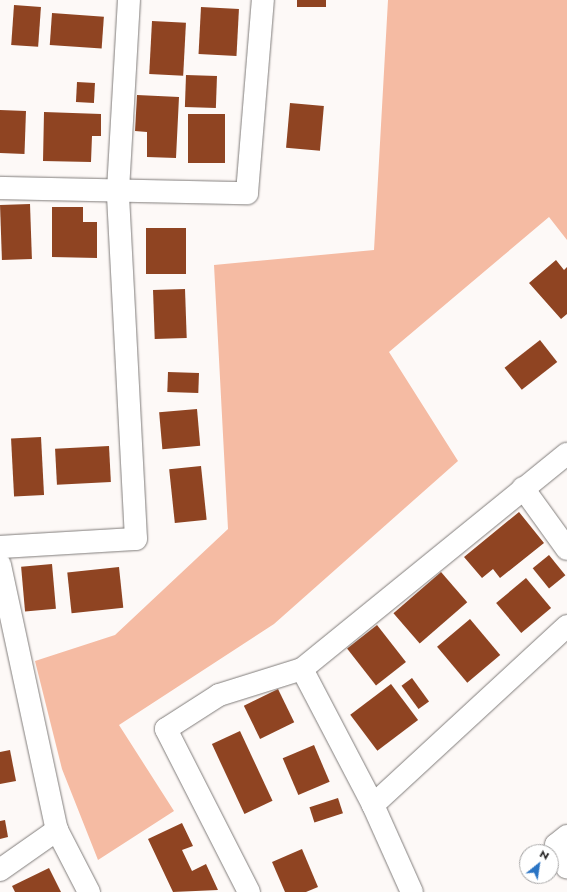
<!DOCTYPE html>
<html>
<head>
<meta charset="utf-8">
<style>
	body { margin:0 }
	#map { position:relative; width:567px; height:892px; overflow:hidden; background:#fdf9f7; font-family:Jost,sans-serif }
	div>[style] { position:absolute }
	[style*='--x'] { left:calc(var(--x)*1px); top:calc(var(--y)*1px); width:calc(var(--w)*1px); rotate:calc(var(--a)*1deg) }
	.green>* { inset:0; background:#f5bba3 }
	.building>* { inset:0; background:#8f4422; transform-origin:0 0 }
	.roads { filter:drop-shadow(0 0 1px #817d7b) drop-shadow(0 0 1px #817d7b) }
	.minor>* { height:22px; margin:-11px; padding:0 11px; transform-origin:11px; border-radius:11px; background:#fff }
	span { translate:-50% -50%; white-space:nowrap; text-align:center; line-height:1.15; -webkit-text-stroke:4px #fff; paint-order:stroke }
	.north { position:absolute; left:519px; top:844px; width:40px; height:40px; box-sizing:border-box; background:#fff; border:1px solid #a5a4a4; border-radius:50%; rotate:30deg; font-size:11px; font-weight:700; line-height:16px; text-align:center; color:#1d1b1b }
	.north::after { content:''; display:block; margin:auto; width:14px; height:18px; background:#2a74c4; clip-path:polygon(50% 0,100% 100%,50% 72%,0 100%) }
</style>
</head>
<body>
<div id="map">
	<div class="green">
		<i style="clip-path:polygon(388px 0,567px 0,567px 240px,549px 217px,389px 352px,458px 461px,274px 624px,119px 725px,174px 811px,98px 860px,62px 769px,35px 661px,115px 635px,228px 529px,214px 265px,374px 250px)"></i>
	</div>
	<div class="building">
		<i style="left:297px;top:0;width:29px;height:7px"></i>
		<i style="left:14px;top:5px;width:27px;height:40px;rotate:4deg"></i>
		<i style="left:201px;top:7px;width:38px;height:47px;rotate:3deg"></i>
		<i style="left:52px;top:13px;width:52px;height:32px;rotate:4deg"></i>
		<i style="left:152px;top:21px;width:34px;height:53px;rotate:3deg"></i>
		<i style="left:186px;top:75px;width:31px;height:32px;rotate:2deg"></i>
		<i style="left:77px;top:82px;width:18px;height:20px;rotate:3deg"></i>
		<i style="clip-path:polygon(137px 95px,179px 97px,176px 158px,147px 157px,147px 132px,135px 131px)"></i>
		<i style="left:290px;top:103px;width:34px;height:45px;rotate:5deg"></i>
		<i style="left:0;top:110px;width:26px;height:43px;rotate:2deg"></i>
		<i style="clip-path:polygon(44px 112px,101px 114px,101px 136px,92px 136px,91px 162px,43px 161px)"></i>
		<i style="left:188px;top:114px;width:37px;height:49px"></i>
		<i style="left:30px;top:204px;width:55px;height:30px;rotate:88deg"></i>
		<i style="clip-path:polygon(52px 207px,83px 207px,83px 222px,97px 222px,97px 258px,52px 257px)"></i>
		<i style="left:146px;top:228px;width:40px;height:46px"></i>
		<i style="clip-path:polygon(556px 260px,564px 270px,567px 267px,567px 314px,561px 319px,529px 283px)"></i>
		<i style="left:185px;top:289px;width:49px;height:32px;rotate:88deg"></i>
		<i style="left:540px;top:340px;width:28px;height:45px;rotate:52deg"></i>
		<i style="left:168px;top:372px;width:31px;height:20px;rotate:2deg"></i>
		<i style="left:197px;top:409px;width:37px;height:38px;rotate:85deg"></i>
		<i style="left:41px;top:437px;width:58px;height:30px;rotate:87deg"></i>
		<i style="left:109px;top:446px;width:36px;height:54px;rotate:87deg"></i>
		<i style="left:201px;top:466px;width:54px;height:32px;rotate:84deg"></i>
		<i style="clip-path:polygon(519px 512px,544px 543px,500px 578px,493px 569px,482px 578px,464px 557px)"></i>
		<i style="left:549px;top:555px;width:26px;height:21px;rotate:51deg"></i>
		<i style="left:52px;top:564px;width:45px;height:31px;rotate:85deg"></i>
		<i style="left:119px;top:567px;width:41px;height:52px;rotate:84deg"></i>
		<i style="left:441px;top:572px;width:40px;height:63px;rotate:49deg"></i>
		<i style="left:526px;top:578px;width:39px;height:39px;rotate:50deg"></i>
		<i style="left:470px;top:619px;width:47px;height:43px;rotate:50deg"></i>
		<i style="left:377px;top:625px;width:47px;height:38px;rotate:52deg"></i>
		<i style="left:412px;top:678px;width:29px;height:13px;rotate:54deg"></i>
		<i style="left:391px;top:684px;width:45px;height:51px;rotate:53deg"></i>
		<i style="left:278px;top:689px;width:37px;height:38px;rotate:64deg"></i>
		<i style="left:240px;top:731px;width:77px;height:31px;rotate:65deg"></i>
		<i style="left:314px;top:745px;width:40px;height:34px;rotate:67deg"></i>
		<i style="clip-path:polygon(10px 750px,16px 781px,0 784px,0 752px)"></i>
		<i style="left:338px;top:798px;width:16px;height:30px;rotate:72deg"></i>
		<i style="clip-path:polygon(5px 820px,8px 837px,0 839px,0 821px)"></i>
		<i style="clip-path:polygon(182px 823px,193px 846px,182px 850px,192px 871px,206px 864px,218px 890px,173px 892px,148px 839px)"></i>
		<i style="clip-path:polygon(302px 849px,318px 887px,306px 892px,285px 892px,272px 862px)"></i>
		<i style="clip-path:polygon(49px 868px,61px 892px,15px 892px,12px 886px)"></i>
	</div>
	<div class="roads">
		<div class="minor">
			<i style="--x:0;--y:188;--w:247;--a:1.2"></i>
			<i style="--x:247;--y:193;--w:194;--a:-85.3"></i>
			<i style="--x:523;--y:488;--w:75;--a:54.2"></i>
			<i style="--x:0;--y:547;--w:136;--a:-3.4"></i>
			<i style="--x:136;--y:539;--w:349;--a:-93"></i>
			<i style="--x:118;--y:190;--w:190;--a:-86.7"></i>
			<i style="--x:0;--y:565;--w:271;--a:77.9"></i>
			<i style="--x:57;--y:830;--w:70;--a:62.7"></i>
			<i style="--x:302;--y:669;--w:153;--a:62.4"></i>
			<i style="--x:373;--y:805;--w:95;--a:65.9"></i>
			<i style="--x:373;--y:805;--w:264;--a:-42.7"></i>
			<i style="--x:567;--y:836;--w:14;--a:141"></i>
			<i style="--x:556;--y:845;--w:25;--a:64"></i>
			<i style="--x:0;--y:870;--w:70;--a:-35.1"></i>
			<i style="--x:249;--y:892;--w:183;--a:-117"></i>
			<i style="--x:166;--y:729;--w:63;--a:-32.7"></i>
			<i style="--x:219;--y:695;--w:87;--a:-17.4"></i>
			<i style="--x:302;--y:669;--w:341;--a:-39.1"></i>
		</div>
	</div>
	<div class="north">N</div>
</div>
</body>
</html>
